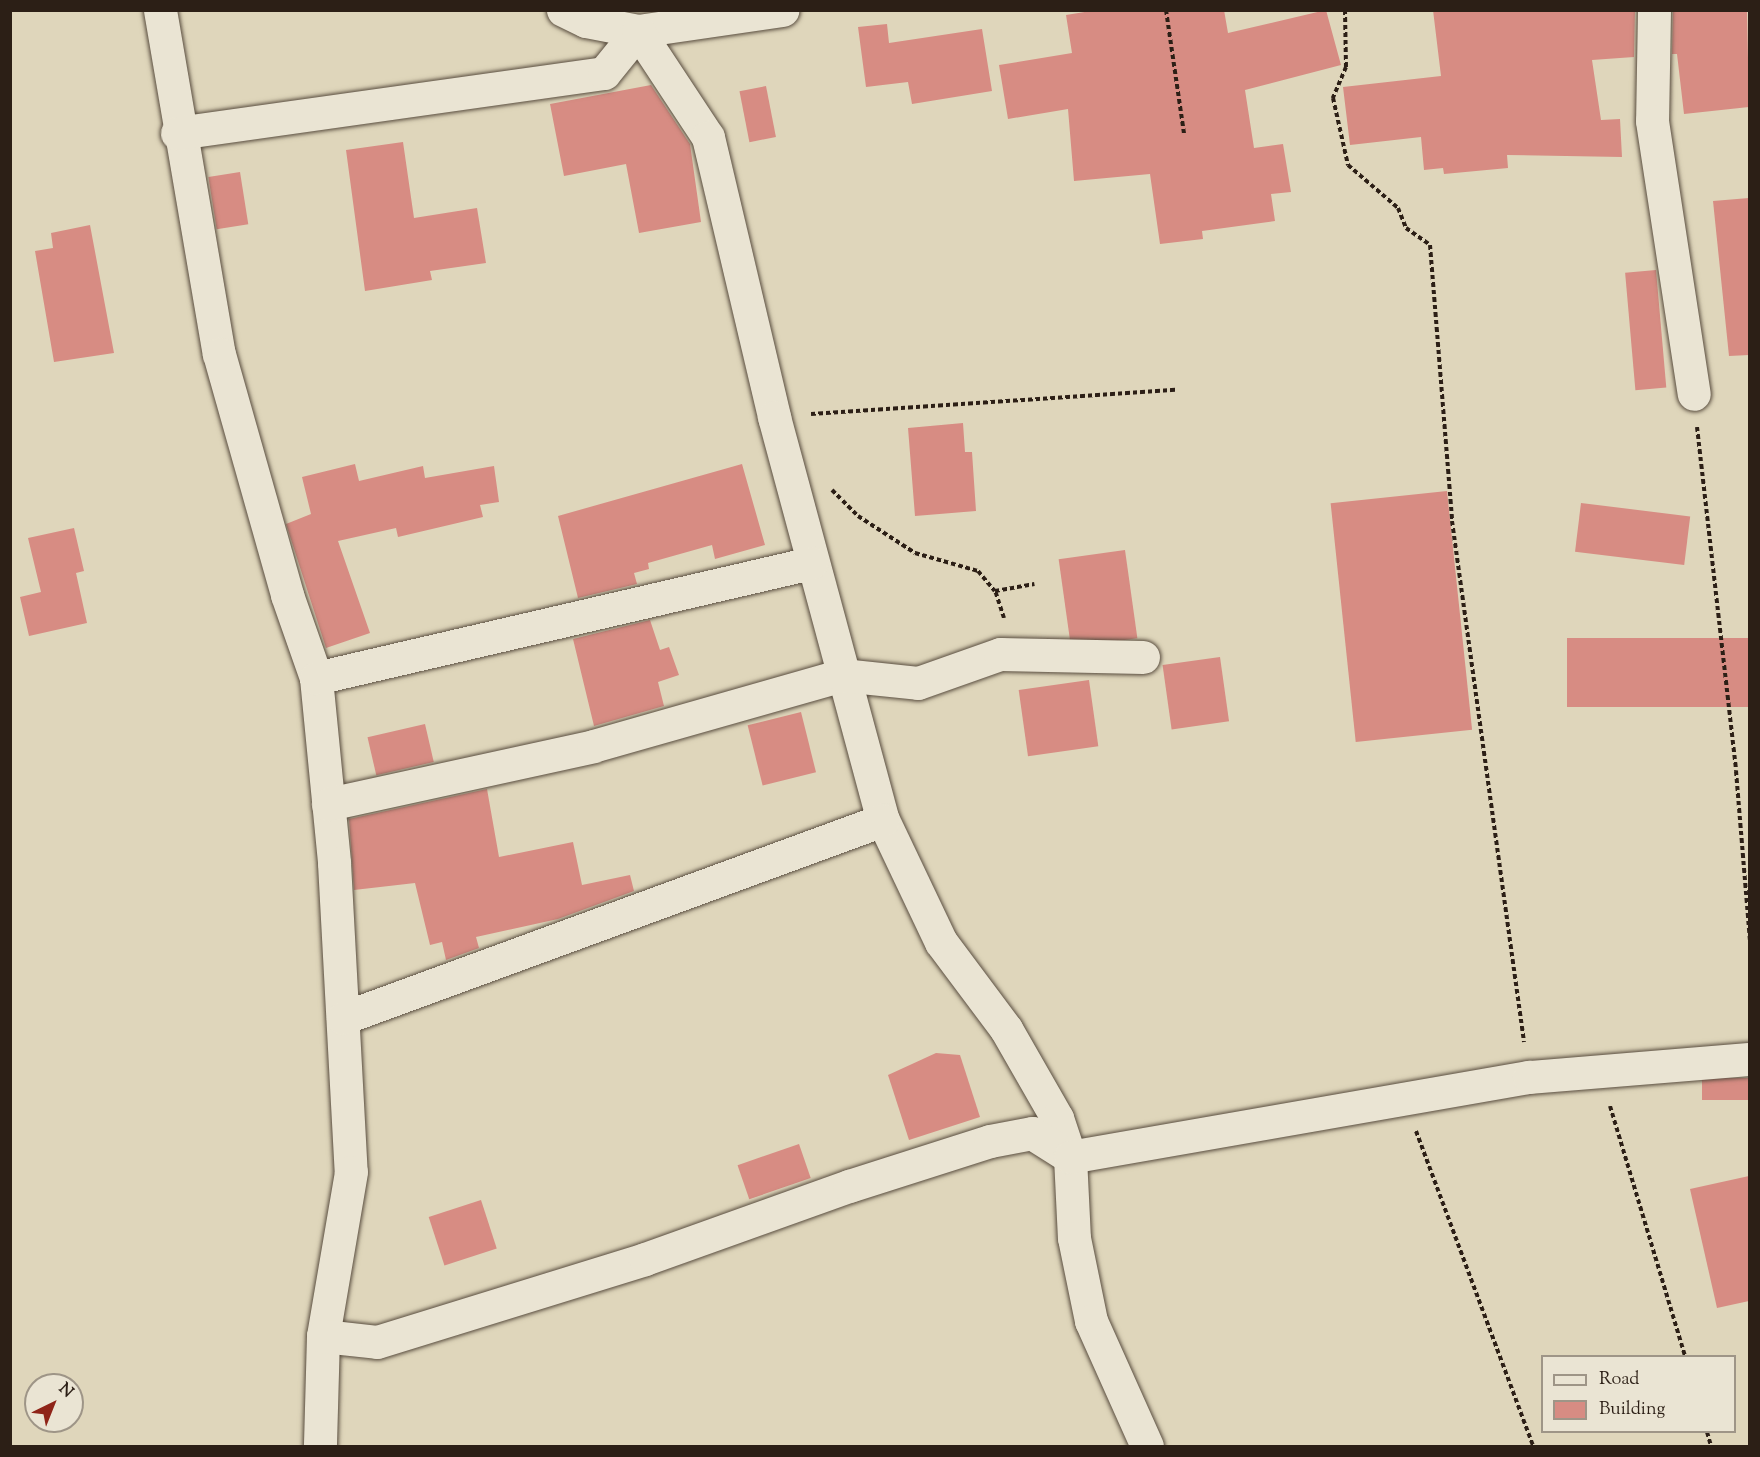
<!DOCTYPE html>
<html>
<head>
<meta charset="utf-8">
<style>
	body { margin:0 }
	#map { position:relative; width:1760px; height:1457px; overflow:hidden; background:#dfd6bb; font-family:"Sorts Mill Goudy",serif }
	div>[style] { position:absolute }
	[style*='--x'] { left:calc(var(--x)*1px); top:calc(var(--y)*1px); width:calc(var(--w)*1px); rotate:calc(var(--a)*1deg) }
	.building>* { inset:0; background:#d78c83; transform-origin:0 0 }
	.path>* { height:4px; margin-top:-2px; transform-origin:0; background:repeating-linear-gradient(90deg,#2c1f16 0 4.5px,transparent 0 7.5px) }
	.roads { filter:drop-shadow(0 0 2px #594d3f) drop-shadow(0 0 2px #594d3f) }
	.minor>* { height:33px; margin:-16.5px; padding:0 16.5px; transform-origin:16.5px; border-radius:16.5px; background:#eae4d3 }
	span { translate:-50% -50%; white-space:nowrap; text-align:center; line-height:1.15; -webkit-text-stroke:4.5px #eae4d3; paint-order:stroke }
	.frame { position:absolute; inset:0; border:12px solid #2c1f16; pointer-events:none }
	.legend { position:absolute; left:1541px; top:1355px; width:195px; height:78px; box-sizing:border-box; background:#eae4d3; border:2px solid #9e9587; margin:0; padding:8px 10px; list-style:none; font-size:18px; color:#2c1f16 }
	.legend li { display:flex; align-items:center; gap:12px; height:30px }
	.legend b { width:30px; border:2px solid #9e9587 }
	.north { position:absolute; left:24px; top:1373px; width:60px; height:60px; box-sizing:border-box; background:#eae4d3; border:2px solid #9e9587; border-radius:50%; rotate:43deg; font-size:16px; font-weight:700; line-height:24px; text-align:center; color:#2c1f16 }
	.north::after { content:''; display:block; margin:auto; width:21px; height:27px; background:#8f2418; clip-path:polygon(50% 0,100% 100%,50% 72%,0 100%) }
</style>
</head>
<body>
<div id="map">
	<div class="building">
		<i style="clip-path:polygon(1097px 10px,1224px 10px,1228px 33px,1326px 10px,1341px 65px,1245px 90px,1254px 148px,1283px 144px,1291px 192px,1271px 194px,1275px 221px,1202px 231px,1203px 239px,1160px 244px,1150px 174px,1074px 181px,1068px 109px,1008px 119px,999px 65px,1072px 53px,1066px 15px)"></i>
		<i style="clip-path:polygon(1433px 10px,1635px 10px,1634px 57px,1592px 60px,1601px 120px,1620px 119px,1622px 157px,1507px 155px,1508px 168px,1444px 174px,1443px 168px,1424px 170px,1421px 137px,1350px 145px,1343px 87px,1441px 76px)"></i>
		<i style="clip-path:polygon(1673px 10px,1747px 10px,1749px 107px,1684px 114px,1677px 54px,1672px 54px)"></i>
		<i style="clip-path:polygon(887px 24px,889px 43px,982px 29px,992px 91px,912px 104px,908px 82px,866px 87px,858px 27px)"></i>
		<i style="clip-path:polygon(651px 85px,690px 144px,701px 222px,639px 233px,626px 164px,564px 176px,550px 104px)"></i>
		<i style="left:766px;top:86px;width:52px;height:27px;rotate:79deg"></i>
		<i style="clip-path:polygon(403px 142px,414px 218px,477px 208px,486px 263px,430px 271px,432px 280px,365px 291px,346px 150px)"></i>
		<i style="left:240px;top:172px;width:53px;height:32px;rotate:81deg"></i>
		<i style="clip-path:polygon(1749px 198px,1749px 355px,1729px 356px,1713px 201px)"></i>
		<i style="clip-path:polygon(90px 225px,114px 353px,54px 362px,35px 251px,53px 248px,51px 233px)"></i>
		<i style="left:1656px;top:270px;width:118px;height:31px;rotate:85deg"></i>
		<i style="clip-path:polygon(963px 423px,965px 452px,972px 452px,976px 511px,915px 516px,908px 428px)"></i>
		<i style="clip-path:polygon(355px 464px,359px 481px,423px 466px,425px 478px,494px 466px,499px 502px,480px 505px,483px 517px,398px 537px,396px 528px,338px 541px,370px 633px,326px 648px,286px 524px,311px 514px,302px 477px)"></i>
		<i style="clip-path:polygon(742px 464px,765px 545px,715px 559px,712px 545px,648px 563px,649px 569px,634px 573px,637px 584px,578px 598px,558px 516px)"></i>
		<i style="left:1447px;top:491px;width:240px;height:117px;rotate:84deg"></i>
		<i style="left:1581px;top:503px;width:110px;height:49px;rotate:7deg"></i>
		<i style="clip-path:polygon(74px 528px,84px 571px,76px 573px,87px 623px,29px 636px,20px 597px,41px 592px,28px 538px)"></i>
		<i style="left:1125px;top:550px;width:89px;height:67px;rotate:82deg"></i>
		<i style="clip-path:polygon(650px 620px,660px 650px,669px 647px,679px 675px,658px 682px,664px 706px,594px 726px,573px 639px)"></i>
		<i style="left:1749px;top:638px;width:69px;height:182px;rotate:90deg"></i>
		<i style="left:1220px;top:657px;width:65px;height:58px;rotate:82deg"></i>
		<i style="left:1089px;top:680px;width:67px;height:71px;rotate:82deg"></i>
		<i style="left:801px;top:712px;width:62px;height:55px;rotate:76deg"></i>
		<i style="left:425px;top:724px;width:39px;height:59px;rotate:77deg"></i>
		<i style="clip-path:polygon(487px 789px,499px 857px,573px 842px,582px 885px,630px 875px,634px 891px,558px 919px,476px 937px,479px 948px,446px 960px,442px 942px,430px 945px,415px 883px,354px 890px,349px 819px)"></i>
		<i style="clip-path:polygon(936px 1053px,960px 1055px,980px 1117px,909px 1140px,888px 1075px)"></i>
		<i style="left:1749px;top:1078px;width:22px;height:47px;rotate:90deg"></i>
		<i style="left:799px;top:1144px;width:36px;height:65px;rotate:71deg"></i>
		<i style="clip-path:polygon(1749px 1176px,1749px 1301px,1717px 1308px,1690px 1189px)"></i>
		<i style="left:481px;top:1200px;width:51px;height:55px;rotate:72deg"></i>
	</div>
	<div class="path">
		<i style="--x:1166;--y:10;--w:125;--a:81.7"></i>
		<i style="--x:1345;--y:10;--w:57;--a:89"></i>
		<i style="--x:1346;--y:67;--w:34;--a:113"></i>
		<i style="--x:1333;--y:98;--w:69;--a:77.4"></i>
		<i style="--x:1348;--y:165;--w:66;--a:40.7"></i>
		<i style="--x:1398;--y:208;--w:22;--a:68"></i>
		<i style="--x:1406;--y:228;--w:29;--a:35"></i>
		<i style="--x:1430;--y:245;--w:277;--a:85.4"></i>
		<i style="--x:1452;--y:521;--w:526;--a:82.13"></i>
		<i style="--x:811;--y:414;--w:365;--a:-3.8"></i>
		<i style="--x:1697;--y:427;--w:346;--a:83.5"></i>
		<i style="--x:1736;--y:771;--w:170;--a:85.3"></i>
		<i style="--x:832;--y:490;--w:37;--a:45"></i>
		<i style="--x:858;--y:516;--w:68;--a:33"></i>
		<i style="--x:915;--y:553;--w:66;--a:15.9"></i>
		<i style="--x:978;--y:571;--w:26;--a:50"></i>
		<i style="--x:1004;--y:618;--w:28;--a:-108"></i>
		<i style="--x:995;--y:591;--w:40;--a:-10"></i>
		<i style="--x:1610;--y:1106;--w:261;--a:73.3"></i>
		<i style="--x:1416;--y:1131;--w:336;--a:69.6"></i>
		<i style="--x:1707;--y:1432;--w:15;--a:74"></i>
	</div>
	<div class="roads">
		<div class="minor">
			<i style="--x:160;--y:10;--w:349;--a:80.3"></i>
			<i style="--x:219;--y:354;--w:250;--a:74.2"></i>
			<i style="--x:287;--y:595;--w:88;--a:70.7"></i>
			<i style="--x:316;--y:678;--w:186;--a:84.4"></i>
			<i style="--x:334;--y:863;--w:309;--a:86.9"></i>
			<i style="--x:351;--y:1172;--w:166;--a:99.7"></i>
			<i style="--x:323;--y:1336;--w:110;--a:91.6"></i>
			<i style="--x:563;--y:10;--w:25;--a:26"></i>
			<i style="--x:586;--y:21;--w:53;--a:10.9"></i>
			<i style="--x:638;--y:31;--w:146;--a:-8.3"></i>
			<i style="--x:1654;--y:10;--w:111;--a:91"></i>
			<i style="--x:1652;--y:121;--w:276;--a:81.3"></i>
			<i style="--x:177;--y:133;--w:431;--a:-8"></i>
			<i style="--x:604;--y:73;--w:54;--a:-51"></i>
			<i style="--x:638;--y:31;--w:127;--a:56.6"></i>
			<i style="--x:708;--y:137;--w:288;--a:76.7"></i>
			<i style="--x:774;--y:417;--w:417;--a:74.9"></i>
			<i style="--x:883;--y:820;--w:135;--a:64.6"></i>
			<i style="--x:941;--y:942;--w:109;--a:53.2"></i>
			<i style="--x:1006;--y:1029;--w:103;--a:60.2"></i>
			<i style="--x:1057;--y:1118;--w:41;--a:71.6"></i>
			<i style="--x:1070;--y:1157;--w:81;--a:87.2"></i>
			<i style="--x:1074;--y:1238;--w:85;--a:78.4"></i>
			<i style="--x:1091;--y:1321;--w:137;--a:65.9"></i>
			<i style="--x:316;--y:678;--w:508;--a:-13.08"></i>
			<i style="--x:328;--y:804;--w:271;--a:-12.3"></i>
			<i style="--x:593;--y:746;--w:259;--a:-15.9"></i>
			<i style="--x:842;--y:675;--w:76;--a:6"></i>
			<i style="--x:918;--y:683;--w:87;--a:-19.5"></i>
			<i style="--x:1000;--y:654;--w:143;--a:1.2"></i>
			<i style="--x:343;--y:1018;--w:575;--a:-20.14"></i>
			<i style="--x:323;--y:1336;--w:54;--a:6.3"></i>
			<i style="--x:377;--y:1342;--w:281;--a:-17.2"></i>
			<i style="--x:645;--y:1259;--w:217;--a:-19.7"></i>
			<i style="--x:849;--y:1186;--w:148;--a:-17.7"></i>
			<i style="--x:990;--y:1141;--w:43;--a:-10.8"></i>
			<i style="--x:1032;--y:1133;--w:45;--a:32.3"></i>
			<i style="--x:1070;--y:1157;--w:466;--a:-9.9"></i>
			<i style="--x:1529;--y:1077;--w:222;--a:-4.7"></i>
		</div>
	</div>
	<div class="frame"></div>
	<ul class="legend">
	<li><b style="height:8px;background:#eae4d3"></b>Road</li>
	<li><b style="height:16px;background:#d78c83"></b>Building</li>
	</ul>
	<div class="north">N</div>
</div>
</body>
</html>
